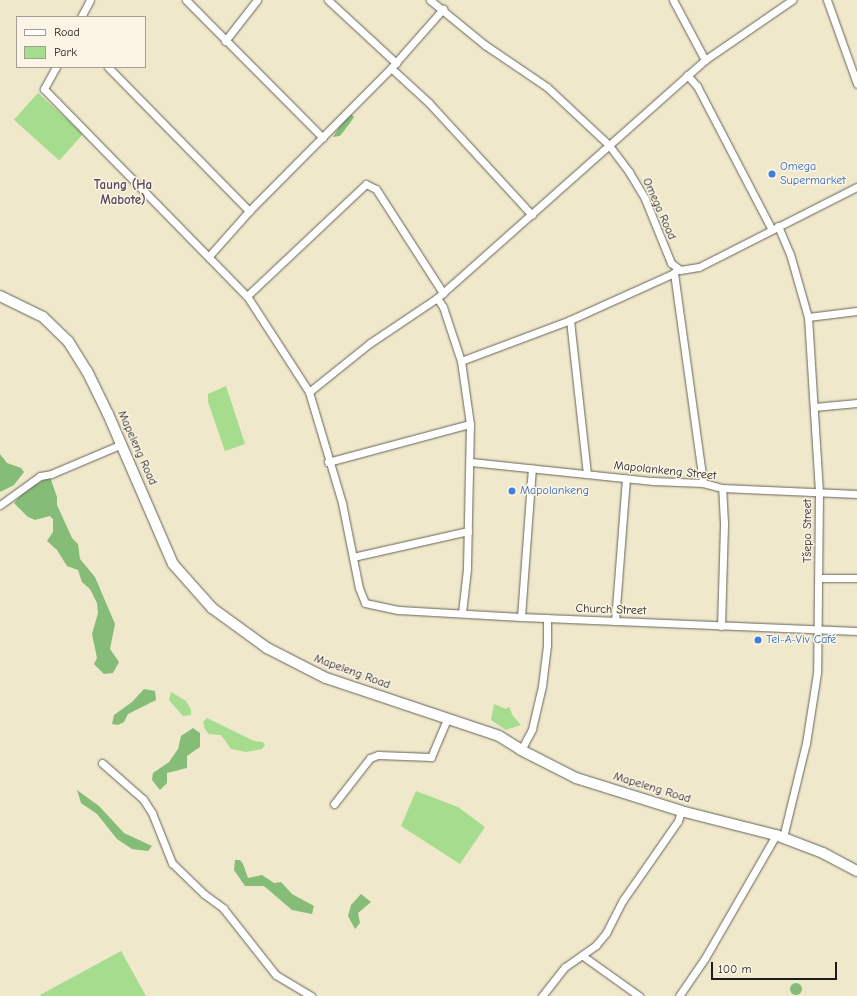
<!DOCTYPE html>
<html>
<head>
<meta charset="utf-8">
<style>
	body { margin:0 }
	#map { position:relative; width:857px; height:996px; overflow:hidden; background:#efe8cb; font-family:"Comic Neue",sans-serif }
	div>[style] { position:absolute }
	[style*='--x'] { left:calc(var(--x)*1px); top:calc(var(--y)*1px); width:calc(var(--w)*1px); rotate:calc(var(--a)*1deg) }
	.green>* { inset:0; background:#a5dc8d; transform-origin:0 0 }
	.forest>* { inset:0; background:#84bc78 }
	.round { border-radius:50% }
	.roads { filter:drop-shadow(0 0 1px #666359) drop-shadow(0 0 1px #666359) }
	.street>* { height:7px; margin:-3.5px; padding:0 3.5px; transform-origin:3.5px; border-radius:3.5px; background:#fff }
	.secondary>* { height:10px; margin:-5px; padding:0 5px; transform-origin:5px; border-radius:5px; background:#fff }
	.dots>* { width:11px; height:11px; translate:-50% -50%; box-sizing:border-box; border:2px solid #fcf5e5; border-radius:50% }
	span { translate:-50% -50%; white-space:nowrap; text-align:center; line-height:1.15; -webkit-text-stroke:3px #fcf5e5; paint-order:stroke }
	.shop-label { font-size:12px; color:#366cbe }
	.left { translate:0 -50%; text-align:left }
	.street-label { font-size:12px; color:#1c1c1c }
	.neighbourhood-label { font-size:13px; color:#564a5e; font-weight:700 }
	.legend { position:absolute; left:16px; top:16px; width:130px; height:52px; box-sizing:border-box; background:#fcf5e5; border:1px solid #a29e95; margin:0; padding:5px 7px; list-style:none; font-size:12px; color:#1c1c1c }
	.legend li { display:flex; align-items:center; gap:8px; height:20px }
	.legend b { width:20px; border:1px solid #a29e95 }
	.scale { position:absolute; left:711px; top:962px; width:126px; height:18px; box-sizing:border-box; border:2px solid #1c1c1c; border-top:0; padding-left:5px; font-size:12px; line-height:14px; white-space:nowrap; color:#1c1c1c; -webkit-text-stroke:3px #fcf5e5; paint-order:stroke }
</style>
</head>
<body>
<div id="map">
	<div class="green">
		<i style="left:38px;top:93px;width:61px;height:36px;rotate:42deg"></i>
		<i style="clip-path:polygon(226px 386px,245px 444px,225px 451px,208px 402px,208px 394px)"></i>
		<i style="clip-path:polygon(171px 692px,186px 701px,191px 710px,191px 715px,183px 716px,169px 700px)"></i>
		<i style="clip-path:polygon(494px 704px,506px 709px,509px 707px,513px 716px,521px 725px,506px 730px,491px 720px)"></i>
		<i style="clip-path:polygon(207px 718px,254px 741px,263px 742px,265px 745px,262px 749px,246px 752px,231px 749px,221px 735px,209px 734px,205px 729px,203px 722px)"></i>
		<i style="clip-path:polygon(416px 791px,458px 807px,485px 827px,460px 864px,401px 826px)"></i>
		<i style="clip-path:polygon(121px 951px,146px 996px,41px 996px,40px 995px)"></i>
	</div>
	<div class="forest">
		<i style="clip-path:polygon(351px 114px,354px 117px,350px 123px,340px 136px,333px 137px,341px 124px)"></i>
		<i style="clip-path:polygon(0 454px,7px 463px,21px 468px,24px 472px,14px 485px,0 492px)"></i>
		<i style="clip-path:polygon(50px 477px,57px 497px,57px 505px,72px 538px,78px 544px,80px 559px,95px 577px,115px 624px,110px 649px,119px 662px,113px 673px,104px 674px,94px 664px,97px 658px,92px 634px,98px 613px,97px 603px,90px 589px,82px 582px,78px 570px,67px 566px,57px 550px,47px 541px,53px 532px,53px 519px,50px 516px,35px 520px,28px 517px,14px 503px,26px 489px)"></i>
		<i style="clip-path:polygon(144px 689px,155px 691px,156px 700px,128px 714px,124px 722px,118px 725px,112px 724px,114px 715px,132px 702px)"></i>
		<i style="clip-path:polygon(193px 728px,200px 733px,200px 747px,187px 756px,187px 768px,167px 773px,167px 783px,160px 790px,152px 780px,153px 773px,169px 762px,178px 749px,181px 736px)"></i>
		<i style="clip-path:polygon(77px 790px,99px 806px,124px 833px,152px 846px,148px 851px,132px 849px,117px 839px,97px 814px,81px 803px)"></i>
		<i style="clip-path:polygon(235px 860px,240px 860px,243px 864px,248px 878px,262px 875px,274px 883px,281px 882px,292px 894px,314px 906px,312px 914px,292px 910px,264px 886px,245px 886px,234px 870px)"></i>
		<i style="clip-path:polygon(361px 894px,371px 902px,358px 913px,360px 923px,355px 929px,348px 916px,351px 905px)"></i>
		<i class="round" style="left:790px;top:983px;width:12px;height:12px"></i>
	</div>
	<div class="roads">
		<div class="street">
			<i style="--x:186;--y:0;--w:194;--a:45.2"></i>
			<i style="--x:328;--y:0;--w:93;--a:42.8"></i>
			<i style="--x:430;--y:0;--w:71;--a:39.3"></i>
			<i style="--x:485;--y:45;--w:75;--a:34.1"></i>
			<i style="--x:547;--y:87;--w:83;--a:43.1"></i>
			<i style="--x:608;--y:144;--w:35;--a:53"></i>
			<i style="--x:629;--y:172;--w:31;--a:59"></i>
			<i style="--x:645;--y:199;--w:69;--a:67.9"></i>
			<i style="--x:671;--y:263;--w:11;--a:38"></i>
			<i style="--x:680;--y:270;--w:19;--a:-9"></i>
			<i style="--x:699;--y:267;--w:177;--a:-26.9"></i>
			<i style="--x:673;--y:0;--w:68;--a:61.9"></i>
			<i style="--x:827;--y:0;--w:89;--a:70.3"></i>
			<i style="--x:81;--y:17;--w:19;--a:-62"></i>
			<i style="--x:225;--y:41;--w:52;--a:-52"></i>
			<i style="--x:56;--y:67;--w:25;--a:119"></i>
			<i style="--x:44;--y:89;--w:290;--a:45.6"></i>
			<i style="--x:247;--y:296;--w:114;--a:57.1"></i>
			<i style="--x:309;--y:392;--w:116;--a:73.4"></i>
			<i style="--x:342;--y:503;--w:87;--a:78.7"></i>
			<i style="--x:359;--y:588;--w:16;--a:68"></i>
			<i style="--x:365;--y:603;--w:35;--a:12"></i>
			<i style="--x:399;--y:610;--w:122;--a:3.3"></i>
			<i style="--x:521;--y:617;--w:336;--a:2.4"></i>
			<i style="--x:108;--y:67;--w:202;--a:45.6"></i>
			<i style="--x:391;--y:68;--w:52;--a:42.6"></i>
			<i style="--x:429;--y:103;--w:152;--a:47.4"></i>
			<i style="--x:687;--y:75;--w:15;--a:48"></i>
			<i style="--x:697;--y:86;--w:162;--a:62.5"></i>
			<i style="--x:778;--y:226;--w:30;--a:67"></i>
			<i style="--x:790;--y:254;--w:66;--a:74.1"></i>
			<i style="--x:808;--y:317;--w:177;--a:86.4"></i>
			<i style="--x:819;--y:494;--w:179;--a:90.6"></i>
			<i style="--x:817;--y:673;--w:71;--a:98.9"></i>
			<i style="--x:806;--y:743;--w:97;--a:103.7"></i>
			<i style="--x:210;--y:255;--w:59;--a:-48.4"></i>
			<i style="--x:249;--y:211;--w:202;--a:-45.2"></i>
			<i style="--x:391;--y:68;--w:79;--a:-48.6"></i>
			<i style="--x:674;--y:273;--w:212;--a:82.1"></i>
			<i style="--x:247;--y:296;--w:163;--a:-43.3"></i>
			<i style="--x:366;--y:184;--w:11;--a:27"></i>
			<i style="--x:376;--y:189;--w:124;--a:57.2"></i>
			<i style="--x:437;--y:298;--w:11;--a:56"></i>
			<i style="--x:443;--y:307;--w:57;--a:71.6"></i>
			<i style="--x:461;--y:361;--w:64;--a:81.9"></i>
			<i style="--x:470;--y:424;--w:145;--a:91.2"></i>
			<i style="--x:467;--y:569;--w:44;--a:96.5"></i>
			<i style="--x:808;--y:317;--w:49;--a:-7"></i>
			<i style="--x:570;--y:320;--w:154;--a:83.7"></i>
			<i style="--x:461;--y:361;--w:116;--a:-20.6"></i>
			<i style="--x:570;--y:320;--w:114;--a:-24.3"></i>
			<i style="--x:674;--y:273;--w:6;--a:-51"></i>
			<i style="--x:309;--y:392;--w:78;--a:-38.8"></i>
			<i style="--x:370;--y:343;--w:81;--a:-33.9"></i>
			<i style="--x:437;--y:298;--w:358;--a:-41.6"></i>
			<i style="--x:705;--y:60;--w:106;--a:-34.6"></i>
			<i style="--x:814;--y:407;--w:43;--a:-5.3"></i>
			<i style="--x:328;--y:462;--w:147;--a:-15"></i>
			<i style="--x:471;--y:462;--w:183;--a:6"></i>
			<i style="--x:653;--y:481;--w:50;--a:2.3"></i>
			<i style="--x:703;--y:483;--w:20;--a:15"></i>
			<i style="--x:722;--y:488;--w:135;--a:2.5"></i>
			<i style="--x:0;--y:505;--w:49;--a:-35.9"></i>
			<i style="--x:40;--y:476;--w:11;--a:-10"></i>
			<i style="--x:51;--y:474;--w:77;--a:-22.9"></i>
			<i style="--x:353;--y:557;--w:118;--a:-12.7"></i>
			<i style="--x:819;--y:578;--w:38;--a:0"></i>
			<i style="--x:521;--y:617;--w:149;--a:-85.8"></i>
			<i style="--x:615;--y:621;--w:143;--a:-85.6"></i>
			<i style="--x:721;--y:626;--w:103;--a:-88.3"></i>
			<i style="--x:724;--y:523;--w:35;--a:-93"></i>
			<i style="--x:521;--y:750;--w:24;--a:-62"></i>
			<i style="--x:532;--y:729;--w:44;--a:-76.9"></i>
			<i style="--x:542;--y:686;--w:41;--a:-83"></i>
			<i style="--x:547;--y:645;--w:27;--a:-90"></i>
			<i style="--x:102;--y:763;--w:55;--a:41.3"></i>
			<i style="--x:143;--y:799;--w:17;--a:57"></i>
			<i style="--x:152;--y:813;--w:54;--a:68.2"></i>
			<i style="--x:172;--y:863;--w:45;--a:44.1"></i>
			<i style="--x:204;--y:894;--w:24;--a:36"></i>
			<i style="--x:223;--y:908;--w:85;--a:51.7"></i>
			<i style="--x:276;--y:975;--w:41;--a:31"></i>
			<i style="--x:334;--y:804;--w:58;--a:-52"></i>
			<i style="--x:370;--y:758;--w:9;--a:-21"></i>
			<i style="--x:378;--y:755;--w:53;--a:2.2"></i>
			<i style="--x:431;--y:757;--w:43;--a:-67"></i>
			<i style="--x:583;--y:956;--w:69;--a:35.5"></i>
			<i style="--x:542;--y:996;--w:37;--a:-52"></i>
			<i style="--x:565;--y:967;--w:38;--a:-35"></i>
			<i style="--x:596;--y:945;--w:16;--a:-50"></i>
			<i style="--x:606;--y:933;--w:37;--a:-63"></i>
			<i style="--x:623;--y:900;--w:96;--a:-55.2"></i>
			<i style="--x:678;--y:821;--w:10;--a:-73"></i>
			<i style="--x:679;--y:996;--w:46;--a:-55.6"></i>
			<i style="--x:705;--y:958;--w:142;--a:-60"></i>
		</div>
		<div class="secondary">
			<i style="--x:0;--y:296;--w:48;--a:26"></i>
			<i style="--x:43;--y:317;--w:35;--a:44"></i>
			<i style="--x:68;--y:341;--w:36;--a:58"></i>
			<i style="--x:87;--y:371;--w:48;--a:64"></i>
			<i style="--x:108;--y:414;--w:163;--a:66.6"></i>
			<i style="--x:173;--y:564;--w:59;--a:48.4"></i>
			<i style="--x:212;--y:608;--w:68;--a:36"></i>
			<i style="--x:267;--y:648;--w:66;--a:27"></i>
			<i style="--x:326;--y:678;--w:182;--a:18.5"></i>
			<i style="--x:499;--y:736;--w:26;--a:32"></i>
			<i style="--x:521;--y:750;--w:62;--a:27"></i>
			<i style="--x:576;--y:778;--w:110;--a:17.4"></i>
			<i style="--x:681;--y:811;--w:98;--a:14.2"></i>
			<i style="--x:776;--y:835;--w:50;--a:21"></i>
			<i style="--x:823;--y:853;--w:38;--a:28"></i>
		</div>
	</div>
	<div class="dots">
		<i style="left:772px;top:174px;background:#3f7fe0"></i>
		<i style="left:512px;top:491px;background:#3f7fe0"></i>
		<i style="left:758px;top:640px;background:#3f7fe0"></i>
	</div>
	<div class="shop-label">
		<span class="left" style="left:780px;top:174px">Omega<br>Supermarket</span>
		<span class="left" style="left:520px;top:491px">Mapolankeng</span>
		<span class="left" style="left:766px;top:640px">Tel-A-Viv Café</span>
	</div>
	<div class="street-label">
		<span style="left:659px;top:209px;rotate:66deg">Omega Road</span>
		<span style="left:137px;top:448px;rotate:66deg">Mapeleng Road</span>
		<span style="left:665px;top:471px;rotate:6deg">Mapolankeng Street</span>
		<span style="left:808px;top:531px;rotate:-90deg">Tšepo Street</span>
		<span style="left:611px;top:610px;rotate:2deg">Church Street</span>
		<span style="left:352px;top:672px;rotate:20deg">Mapeleng Road</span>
		<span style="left:652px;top:788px;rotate:17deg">Mapeleng Road</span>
	</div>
	<div class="neighbourhood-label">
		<span style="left:123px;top:193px">Taung (Ha<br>Mabote)</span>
	</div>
	<ul class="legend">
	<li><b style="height:5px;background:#fff"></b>Road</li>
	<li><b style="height:11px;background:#a5dc8d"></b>Park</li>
	</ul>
	<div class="scale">100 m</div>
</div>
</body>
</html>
